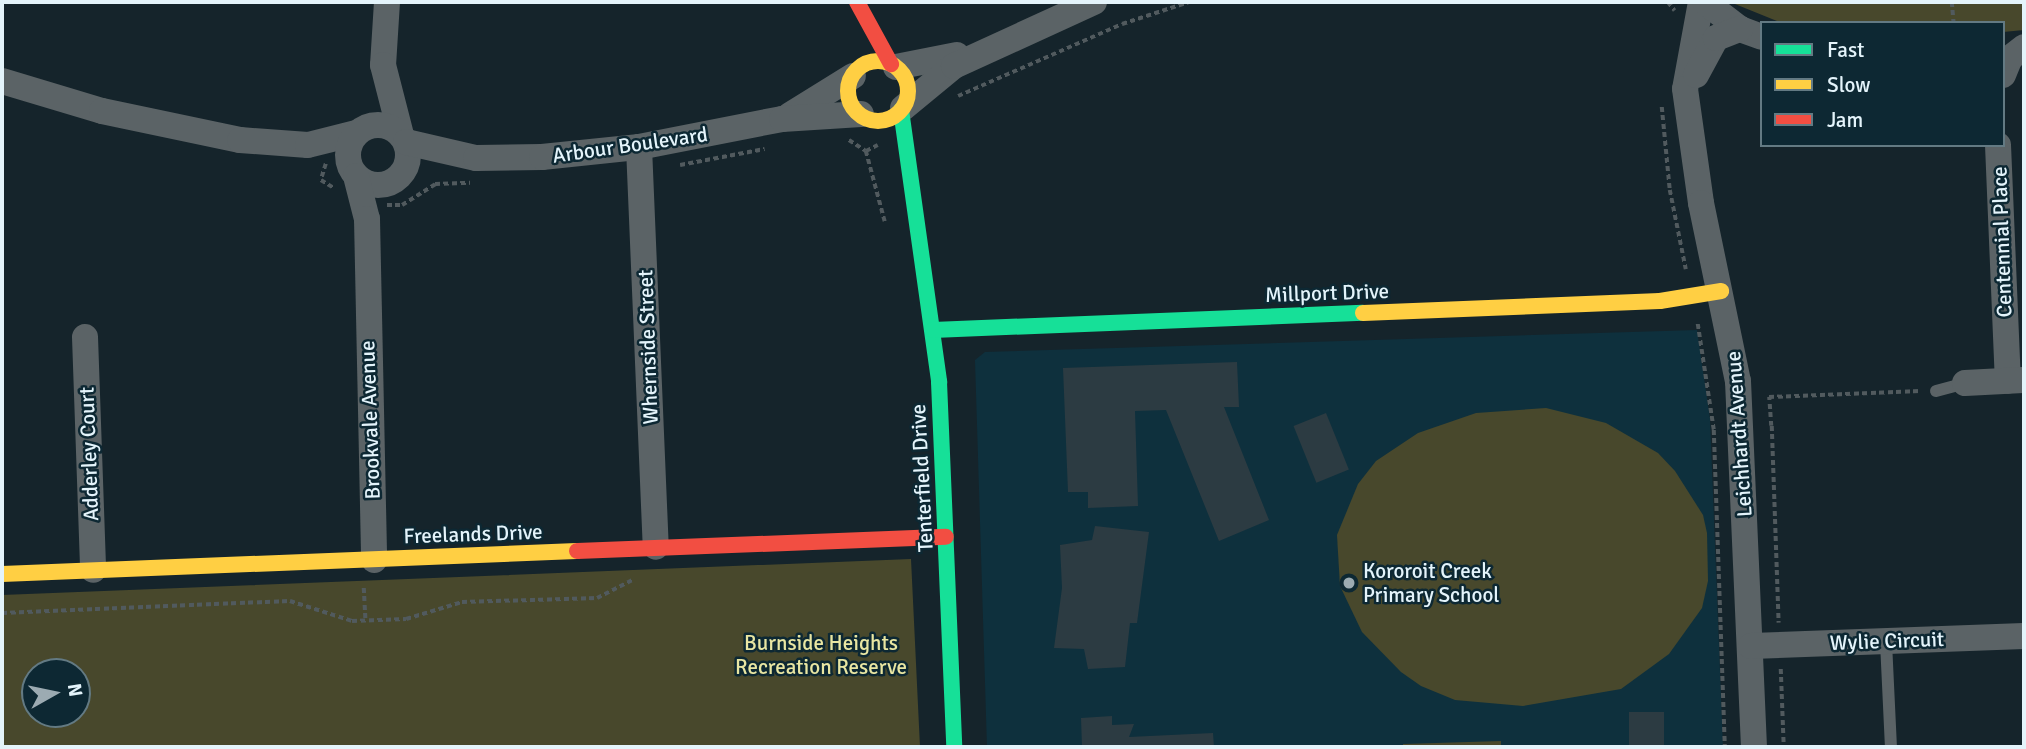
<!DOCTYPE html>
<html>
<head>
<meta charset="utf-8">
<style>
	body { margin:0 }
	#map { position:relative; width:2026px; height:749px; overflow:hidden; background:#15242b; font-family:Signika,sans-serif }
	div>[style] { position:absolute }
	[style*='--x'] { left:calc(var(--x)*1px); top:calc(var(--y)*1px); width:calc(var(--w)*1px); rotate:calc(var(--a)*1deg) }
	.built>* { inset:0; background:#0e303d }
	.green>* { inset:0; background:#48482c }
	.building>* { inset:0; background:#2c3b42; transform-origin:0 0 }
	.path>* { height:3.5px; margin-top:-1.75px; transform-origin:0; background:repeating-linear-gradient(90deg,#515a5e 0 5px,transparent 0 8.5px) }
	.lane>* { height:12px; margin:-6px; padding:0 6px; transform-origin:6px; border-radius:6px; background:#5b6366 }
	.street>* { height:26px; margin:-13px; padding:0 13px; transform-origin:13px; border-radius:13px; background:#5b6366 }
	.street>.ring { margin:-13px; padding:0; box-sizing:content-box; background:none; border:26px solid #5b6366; border-radius:50% }
	.fast>* { height:16px; margin:-8px; padding:0 8px; transform-origin:8px; border-radius:8px; background:#16e098 }
	.slow>* { height:16px; margin:-8px; padding:0 8px; transform-origin:8px; border-radius:8px; background:#ffcf43 }
	.slow>.ring { margin:-8px; padding:0; box-sizing:content-box; background:none; border:16px solid #ffcf43; border-radius:50% }
	.jam>* { height:16px; margin:-8px; padding:0 8px; transform-origin:8px; border-radius:8px; background:#f24e42 }
	.dots>* { width:19px; height:19px; translate:-50% -50%; box-sizing:border-box; border:4px solid #0d2833; border-radius:50% }
	span { translate:-50% -50%; white-space:nowrap; text-align:center; line-height:1.15; -webkit-text-stroke:5px #0d2833; paint-order:stroke }
	.street-label { font-size:21px; color:#e4f4fb }
	.poi-label { font-size:21px; color:#e4f4fb }
	.left { translate:0 -50%; text-align:left }
	.park-label { font-size:21px; color:#e9e6a2 }
	.frame { position:absolute; inset:0; border:4px solid #e4f4fb; pointer-events:none }
	.legend { position:absolute; left:1760px; top:21px; width:245px; height:126px; box-sizing:border-box; background:#0d2833; border:2px solid #637a83; margin:0; padding:9px 12px; list-style:none; font-size:21px; color:#e4f4fb }
	.legend li { display:flex; align-items:center; gap:14px; height:35px }
	.legend b { width:35px; border:2px solid #637a83 }
	.north { position:absolute; left:21px; top:658px; width:70px; height:70px; box-sizing:border-box; background:#0d2833; border:2px solid #637a83; border-radius:50%; rotate:81deg; font-size:19px; font-weight:700; line-height:28px; text-align:center; color:#e4f4fb }
	.north::after { content:''; display:block; margin:auto; width:24px; height:32px; background:#9cabb2; clip-path:polygon(50% 0,100% 100%,50% 72%,0 100%) }
</style>
</head>
<body>
<div id="map">
	<div class="built">
		<i style="clip-path:polygon(1697px 330px,1710px 419px,1723px 747px,987px 747px,975px 360px,985px 352px)"></i>
	</div>
	<div class="green">
		<i style="clip-path:polygon(1730px 2px,2024px 2px,2024px 30px,2003px 32px,2003px 23px,1782px 23px)"></i>
		<i style="clip-path:polygon(1546px 408px,1606px 423px,1658px 453px,1675px 471px,1703px 515px,1707px 533px,1708px 581px,1702px 608px,1669px 654px,1621px 689px,1523px 706px,1455px 700px,1421px 686px,1401px 672px,1362px 632px,1340px 586px,1337px 535px,1358px 484px,1376px 461px,1418px 433px,1476px 413px)"></i>
		<i style="clip-path:polygon(evenodd,911px 559px,920px 747px,2px 747px,2px 595px,911px 559px,77px 672px,77px 714px,35px 714px,35px 672px,77px 672px)"></i>
		<i style="clip-path:polygon(1501px 741px,1501px 747px,1403px 747px,1403px 744px)"></i>
	</div>
	<div class="building">
		<i style="clip-path:polygon(1237px 362px,1239px 407px,1224px 407px,1269px 520px,1219px 541px,1166px 410px,1135px 411px,1138px 506px,1088px 508px,1088px 492px,1068px 492px,1063px 368px)"></i>
		<i style="left:1326px;top:413px;width:61px;height:35px;rotate:68deg"></i>
		<i style="clip-path:polygon(1095px 526px,1149px 532px,1137px 623px,1130px 623px,1125px 667px,1088px 669px,1084px 649px,1054px 648px,1062px 588px,1060px 545px,1092px 540px)"></i>
		<i style="left:1629px;top:712px;width:35px;height:35px"></i>
		<i style="clip-path:polygon(1112px 716px,1112px 725px,1134px 724px,1129px 737px,1213px 733px,1214px 747px,1082px 747px,1081px 718px)"></i>
	</div>
	<div class="path">
		<i style="--x:1668;--y:2;--w:11;--a:52"></i>
		<i style="--x:1952;--y:2;--w:21;--a:85"></i>
		<i style="--x:958;--y:96;--w:179;--a:-23.7"></i>
		<i style="--x:1122;--y:24;--w:71;--a:-18.2"></i>
		<i style="--x:1662;--y:107;--w:83;--a:84.5"></i>
		<i style="--x:1670;--y:190;--w:81;--a:78.6"></i>
		<i style="--x:849;--y:140;--w:20;--a:33"></i>
		<i style="--x:866;--y:151;--w:13;--a:-27"></i>
		<i style="--x:866;--y:151;--w:73;--a:75"></i>
		<i style="--x:326;--y:164;--w:17;--a:107"></i>
		<i style="--x:321;--y:180;--w:15;--a:32"></i>
		<i style="--x:680;--y:165;--w:86;--a:-10.7"></i>
		<i style="--x:387;--y:205;--w:15;--a:0"></i>
		<i style="--x:402;--y:205;--w:39;--a:-32"></i>
		<i style="--x:435;--y:184;--w:35;--a:-2"></i>
		<i style="--x:1698;--y:324;--w:107;--a:81.4"></i>
		<i style="--x:1714;--y:430;--w:317;--a:88"></i>
		<i style="--x:1771;--y:426;--w:29;--a:-94"></i>
		<i style="--x:1769;--y:397;--w:151;--a:-2.3"></i>
		<i style="--x:1772;--y:426;--w:197;--a:88"></i>
		<i style="--x:364;--y:588;--w:33;--a:87"></i>
		<i style="--x:2;--y:613;--w:288;--a:-2.4"></i>
		<i style="--x:290;--y:601;--w:65;--a:17.9"></i>
		<i style="--x:352;--y:621;--w:54;--a:-2.1"></i>
		<i style="--x:406;--y:619;--w:59;--a:-16.9"></i>
		<i style="--x:462;--y:602;--w:135;--a:-1.7"></i>
		<i style="--x:597;--y:598;--w:39;--a:-27"></i>
		<i style="--x:1781;--y:669;--w:78;--a:87.8"></i>
	</div>
	<div class="lane">
		<i style="--x:1936;--y:391;--w:30;--a:-15"></i>
		<i style="--x:1886;--y:642;--w:105;--a:87.3"></i>
	</div>
	<div class="street">
		<i style="--x:387;--y:2;--w:63;--a:93.6"></i>
		<i style="--x:383;--y:65;--w:72;--a:75.6"></i>
		<i style="--x:1701;--y:2;--w:88;--a:100.4"></i>
		<i style="--x:1685;--y:89;--w:115;--a:82"></i>
		<i style="--x:1701;--y:203;--w:182;--a:78.3"></i>
		<i style="--x:1738;--y:381;--w:366;--a:87.5"></i>
		<i style="--x:1705;--y:2;--w:44;--a:37.6"></i>
		<i style="--x:1740;--y:29;--w:23;--a:20"></i>
		<i style="--x:896;--y:67;--w:62;--a:-11.1"></i>
		<i style="--x:1696;--y:75;--w:42;--a:-61.6"></i>
		<i style="--x:1716;--y:38;--w:26;--a:-21"></i>
		<i style="--x:2003;--y:75;--w:18;--a:-68"></i>
		<i style="--x:2010;--y:58;--w:18;--a:-38"></i>
		<i style="--x:2;--y:81;--w:104;--a:16.7"></i>
		<i style="--x:102;--y:111;--w:141;--a:11.9"></i>
		<i style="--x:240;--y:140;--w:68;--a:4.2"></i>
		<i style="--x:308;--y:145;--w:49;--a:-14"></i>
		<i style="--x:903;--y:108;--w:66;--a:-39.5"></i>
		<i style="--x:954;--y:66;--w:154;--a:-24.6"></i>
		<i style="--x:790;--y:115;--w:74;--a:-31.8"></i>
		<i class="ring" style="left:348px;top:125px;width:34px;height:34px"></i>
		<i style="--x:406;--y:142;--w:72;--a:12.9"></i>
		<i style="--x:476;--y:158;--w:66;--a:-0.9"></i>
		<i style="--x:542;--y:157;--w:98;--a:-5.9"></i>
		<i style="--x:639;--y:147;--w:146;--a:-11.1"></i>
		<i style="--x:782;--y:119;--w:79;--a:-3.6"></i>
		<i style="--x:1998;--y:145;--w:236;--a:87.6"></i>
		<i style="--x:639;--y:147;--w:400;--a:87.6"></i>
		<i style="--x:356;--y:176;--w:44;--a:75.7"></i>
		<i style="--x:367;--y:219;--w:341;--a:88.8"></i>
		<i style="--x:85;--y:337;--w:233;--a:88"></i>
		<i style="--x:1965;--y:383;--w:58;--a:-3"></i>
		<i style="--x:1751;--y:646;--w:273;--a:-2.1"></i>
	</div>
	<div class="fast">
		<i style="--x:901;--y:110;--w:275;--a:82"></i>
		<i style="--x:939;--y:382;--w:365;--a:87.6"></i>
		<i style="--x:933;--y:330;--w:430;--a:-2.3"></i>
	</div>
	<div class="slow">
		<i class="ring" style="left:848px;top:61px;width:44px;height:44px"></i>
		<i style="--x:1363;--y:313;--w:297;--a:-2.3"></i>
		<i style="--x:1660;--y:301;--w:62;--a:-9.3"></i>
		<i style="--x:2;--y:574;--w:575;--a:-2.29"></i>
	</div>
	<div class="jam">
		<i style="--x:857;--y:2;--w:71;--a:61.3"></i>
		<i style="--x:577;--y:551;--w:369;--a:-2.2"></i>
	</div>
	<div class="dots">
		<i style="left:1349px;top:583px;background:#9cabb2"></i>
	</div>
	<div class="street-label">
		<span style="left:630px;top:145px;rotate:-8deg">Arbour Boulevard</span>
		<span style="left:2002px;top:242px;rotate:-92deg">Centennial Place</span>
		<span style="left:1327px;top:293px;rotate:-2deg">Millport Drive</span>
		<span style="left:648px;top:347px;rotate:-92deg">Whernside Street</span>
		<span style="left:370px;top:420px;rotate:-92deg">Brookvale Avenue</span>
		<span style="left:1739px;top:434px;rotate:-94deg">Leichhardt Avenue</span>
		<span style="left:89px;top:454px;rotate:-92deg">Adderley Court</span>
		<span style="left:922px;top:478px;rotate:-93deg">Tenterfield Drive</span>
		<span style="left:473px;top:534px;rotate:-2deg">Freelands Drive</span>
		<span style="left:1887px;top:641px;rotate:-2deg">Wylie Circuit</span>
	</div>
	<div class="poi-label">
		<span class="left" style="left:1363px;top:583px">Kororoit Creek<br>Primary School</span>
	</div>
	<div class="park-label">
		<span style="left:821px;top:655px">Burnside Heights<br>Recreation Reserve</span>
	</div>
	<div class="frame"></div>
	<ul class="legend">
	<li><b style="height:9px;background:#16e098"></b>Fast</li>
	<li><b style="height:9px;background:#ffcf43"></b>Slow</li>
	<li><b style="height:9px;background:#f24e42"></b>Jam</li>
	</ul>
	<div class="north">N</div>
</div>
</body>
</html>
